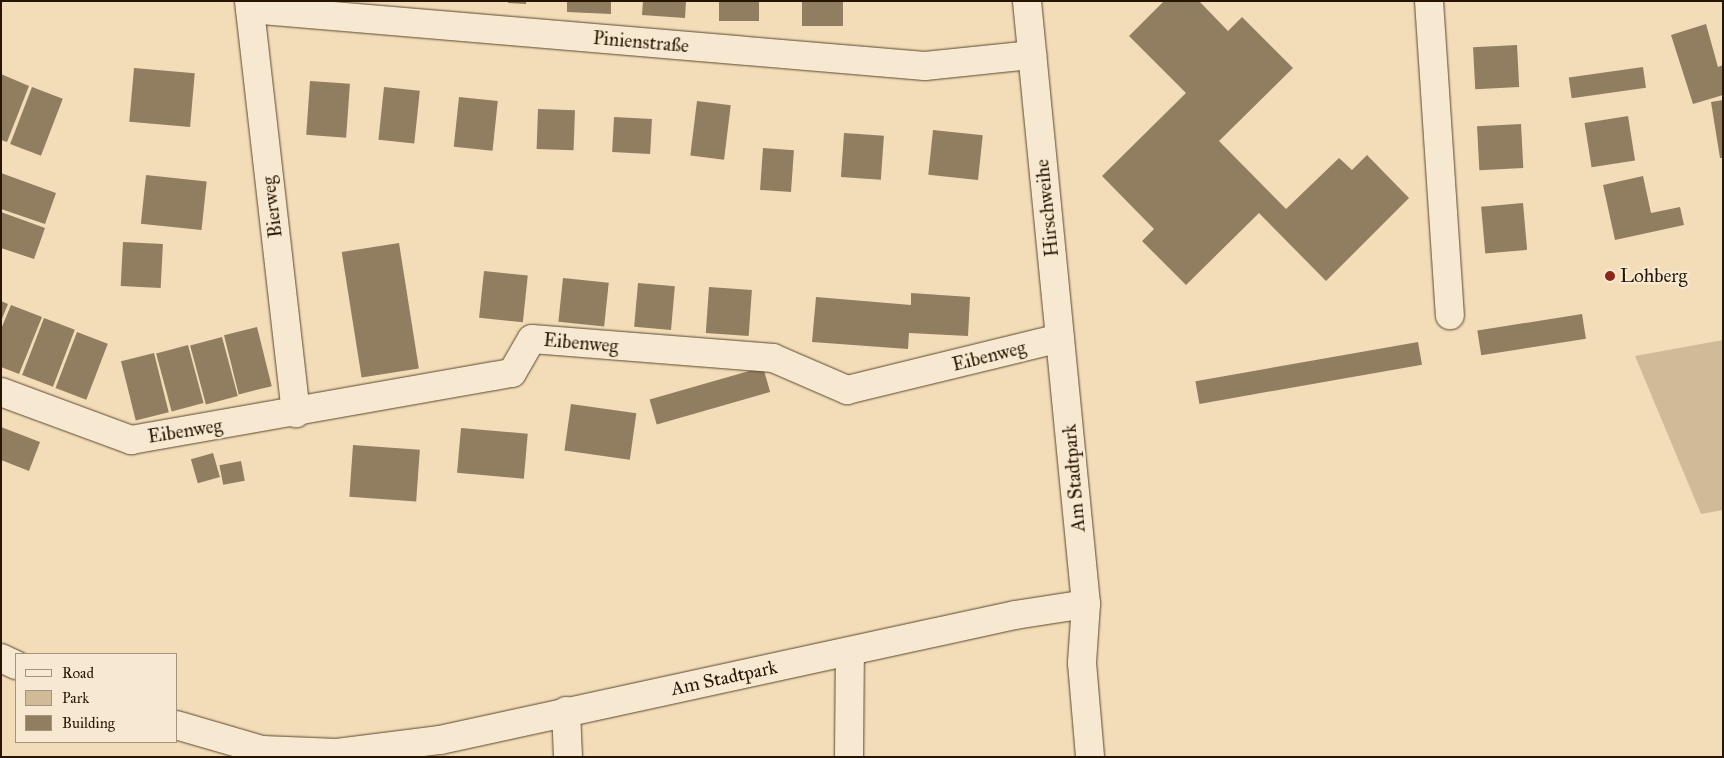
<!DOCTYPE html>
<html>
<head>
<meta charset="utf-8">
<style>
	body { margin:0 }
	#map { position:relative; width:1724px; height:758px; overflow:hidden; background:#f3ddb8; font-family:"IM FELL Great Primer",serif }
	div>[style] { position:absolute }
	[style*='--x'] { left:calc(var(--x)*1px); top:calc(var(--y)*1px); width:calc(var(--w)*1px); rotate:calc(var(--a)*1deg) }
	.green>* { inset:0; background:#d0bb99 }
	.building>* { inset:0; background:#917d60; transform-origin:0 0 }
	.roads { filter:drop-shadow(0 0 1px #5a472e) drop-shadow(0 0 1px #5a472e) }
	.minor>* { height:28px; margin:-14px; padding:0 14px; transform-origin:14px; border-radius:14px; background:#f7e9d1 }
	.dots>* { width:14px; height:14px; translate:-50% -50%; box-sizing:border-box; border:2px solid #f7e9d1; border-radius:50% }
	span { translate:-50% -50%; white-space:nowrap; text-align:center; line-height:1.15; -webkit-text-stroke:4.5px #f7e9d1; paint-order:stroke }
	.street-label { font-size:19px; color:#271500 }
	.poi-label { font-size:19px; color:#271500 }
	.left { translate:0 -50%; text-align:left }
	.frame { position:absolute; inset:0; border:2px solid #271500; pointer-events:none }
	.legend { position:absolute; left:15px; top:653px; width:162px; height:90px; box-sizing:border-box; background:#f7e9d1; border:1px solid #a4947d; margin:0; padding:6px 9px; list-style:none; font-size:15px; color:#271500 }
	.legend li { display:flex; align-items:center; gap:10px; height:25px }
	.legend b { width:25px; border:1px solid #a4947d }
</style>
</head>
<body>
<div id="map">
	<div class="green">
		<i style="clip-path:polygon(1723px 340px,1723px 510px,1701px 514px,1635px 356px)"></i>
	</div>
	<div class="building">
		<i style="clip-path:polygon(508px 1px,526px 1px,526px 4px,508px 3px)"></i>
		<i style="clip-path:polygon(567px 1px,611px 1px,611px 14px,567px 12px)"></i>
		<i style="clip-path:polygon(643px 1px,686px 1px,685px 18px,642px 15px)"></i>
		<i style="left:719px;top:1px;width:40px;height:20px"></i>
		<i style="left:802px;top:1px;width:41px;height:25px"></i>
		<i style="clip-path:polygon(1164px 1px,1199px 1px,1228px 31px,1242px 17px,1293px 68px,1219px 141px,1286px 209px,1339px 158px,1352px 170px,1367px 155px,1409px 198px,1326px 281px,1259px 213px,1186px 285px,1142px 241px,1154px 229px,1102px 176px,1186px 93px,1129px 36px)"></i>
		<i style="clip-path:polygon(1706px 24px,1718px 67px,1723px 65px,1723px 95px,1693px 104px,1671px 35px)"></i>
		<i style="left:1517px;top:45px;width:42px;height:44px;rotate:87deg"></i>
		<i style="left:1643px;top:67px;width:21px;height:75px;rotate:82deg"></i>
		<i style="left:134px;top:68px;width:61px;height:54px;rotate:5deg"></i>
		<i style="clip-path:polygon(1px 74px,29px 86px,7px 142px,1px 140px)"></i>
		<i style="left:310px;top:81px;width:40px;height:54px;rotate:4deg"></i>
		<i style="left:32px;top:87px;width:33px;height:61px;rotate:21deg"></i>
		<i style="left:384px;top:87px;width:36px;height:53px;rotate:6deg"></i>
		<i style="left:459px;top:97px;width:39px;height:50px;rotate:6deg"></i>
		<i style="clip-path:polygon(1723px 100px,1723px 158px,1720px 158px,1711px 102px)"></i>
		<i style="left:697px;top:101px;width:34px;height:55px;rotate:7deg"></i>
		<i style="left:538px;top:109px;width:37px;height:40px;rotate:2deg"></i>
		<i style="left:1628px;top:116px;width:45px;height:44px;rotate:81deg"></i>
		<i style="left:614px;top:117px;width:38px;height:35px;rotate:3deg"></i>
		<i style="left:1521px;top:124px;width:44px;height:44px;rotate:87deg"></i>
		<i style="left:933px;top:130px;width:50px;height:45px;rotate:6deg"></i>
		<i style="left:844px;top:133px;width:40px;height:44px;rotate:4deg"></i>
		<i style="left:763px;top:148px;width:31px;height:42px;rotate:4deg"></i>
		<i style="clip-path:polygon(1px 173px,56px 193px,45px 224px,1px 209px)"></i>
		<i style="left:146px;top:175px;width:61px;height:49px;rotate:6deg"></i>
		<i style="clip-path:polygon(1643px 176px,1651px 213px,1680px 207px,1684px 225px,1615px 240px,1603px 185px)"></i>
		<i style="left:1523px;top:203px;width:47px;height:42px;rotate:85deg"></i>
		<i style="clip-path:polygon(1px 212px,45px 228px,34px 259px,1px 248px)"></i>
		<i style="left:123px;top:242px;width:40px;height:44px;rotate:3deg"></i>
		<i style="left:399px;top:243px;width:127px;height:58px;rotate:81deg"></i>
		<i style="left:484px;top:271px;width:44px;height:47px;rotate:6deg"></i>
		<i style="left:563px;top:278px;width:46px;height:44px;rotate:6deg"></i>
		<i style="left:638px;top:283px;width:37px;height:44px;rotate:5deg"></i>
		<i style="left:709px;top:287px;width:43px;height:46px;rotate:4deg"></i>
		<i style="clip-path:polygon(911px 293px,970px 297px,968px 336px,909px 333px,908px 349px,812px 342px,816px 297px,911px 305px)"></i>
		<i style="clip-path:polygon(1px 301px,8px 304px,1px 321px)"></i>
		<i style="clip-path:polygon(11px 305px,42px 317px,19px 374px,1px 367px,1px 329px)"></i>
		<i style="left:1582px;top:314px;width:25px;height:106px;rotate:81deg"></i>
		<i style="left:44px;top:318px;width:33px;height:61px;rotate:21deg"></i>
		<i style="left:257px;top:327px;width:61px;height:34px;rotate:76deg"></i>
		<i style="left:77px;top:332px;width:33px;height:60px;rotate:21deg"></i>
		<i style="left:222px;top:337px;width:61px;height:33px;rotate:75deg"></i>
		<i style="left:1418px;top:342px;width:23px;height:226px;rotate:80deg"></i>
		<i style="left:188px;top:345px;width:60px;height:33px;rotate:75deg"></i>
		<i style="left:154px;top:353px;width:61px;height:34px;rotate:76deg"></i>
		<i style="left:763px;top:367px;width:26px;height:118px;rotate:74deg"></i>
		<i style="left:571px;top:404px;width:66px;height:47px;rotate:8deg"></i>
		<i style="clip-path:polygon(1px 427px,40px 442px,29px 471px,1px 460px)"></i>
		<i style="left:461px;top:428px;width:67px;height:45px;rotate:5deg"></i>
		<i style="left:353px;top:445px;width:67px;height:52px;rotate:4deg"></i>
		<i style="left:213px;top:453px;width:25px;height:23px;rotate:74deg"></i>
		<i style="left:241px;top:461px;width:20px;height:22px;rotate:79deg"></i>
	</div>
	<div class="roads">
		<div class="minor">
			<i style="--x:249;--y:1;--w:415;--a:83.5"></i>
			<i style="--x:1429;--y:1;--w:315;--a:86.2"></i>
			<i style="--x:250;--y:9;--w:677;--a:4.83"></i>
			<i style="--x:925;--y:66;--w:108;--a:-5.9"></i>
			<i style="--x:1;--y:392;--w:139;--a:20.3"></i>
			<i style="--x:131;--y:440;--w:387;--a:-10"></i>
			<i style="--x:512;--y:373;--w:39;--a:-60"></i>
			<i style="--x:532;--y:339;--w:242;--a:4.5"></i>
			<i style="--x:773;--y:358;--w:81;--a:23.4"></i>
			<i style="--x:847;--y:390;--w:219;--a:-13.7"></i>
			<i style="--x:1086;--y:604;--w:59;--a:93.9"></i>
			<i style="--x:1082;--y:663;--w:94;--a:85.1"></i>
			<i style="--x:1;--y:658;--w:17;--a:25"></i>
			<i style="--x:566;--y:711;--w:46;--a:87.5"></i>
			<i style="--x:176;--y:725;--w:90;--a:16.2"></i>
			<i style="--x:262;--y:750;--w:75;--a:2.3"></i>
			<i style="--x:337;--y:753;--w:104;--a:-7.2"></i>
			<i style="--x:440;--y:740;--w:588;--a:-12.26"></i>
			<i style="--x:1015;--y:615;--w:72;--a:-8.8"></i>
			<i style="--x:1086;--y:604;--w:606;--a:-95.59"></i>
			<i style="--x:849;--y:757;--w:105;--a:-89.5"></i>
		</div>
	</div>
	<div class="dots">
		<i style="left:1610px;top:276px;background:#8f2418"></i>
	</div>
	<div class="street-label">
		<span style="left:641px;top:42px;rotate:5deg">Pinienstraße</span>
		<span style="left:272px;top:207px;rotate:-97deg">Bierweg</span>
		<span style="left:1047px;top:208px;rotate:-96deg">Hirschweihe</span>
		<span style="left:581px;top:343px;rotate:5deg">Eibenweg</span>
		<span style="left:989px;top:356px;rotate:-14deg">Eibenweg</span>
		<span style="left:185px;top:431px;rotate:-9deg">Eibenweg</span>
		<span style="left:1074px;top:478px;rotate:-95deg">Am Stadtpark</span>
		<span style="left:724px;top:678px;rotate:-12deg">Am Stadtpark</span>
	</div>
	<div class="poi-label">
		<span class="left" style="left:1620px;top:276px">Lohberg</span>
	</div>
	<div class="frame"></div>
	<ul class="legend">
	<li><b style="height:6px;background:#f7e9d1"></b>Road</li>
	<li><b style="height:14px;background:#d0bb99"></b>Park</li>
	<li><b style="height:14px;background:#917d60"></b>Building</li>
	</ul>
</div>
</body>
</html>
